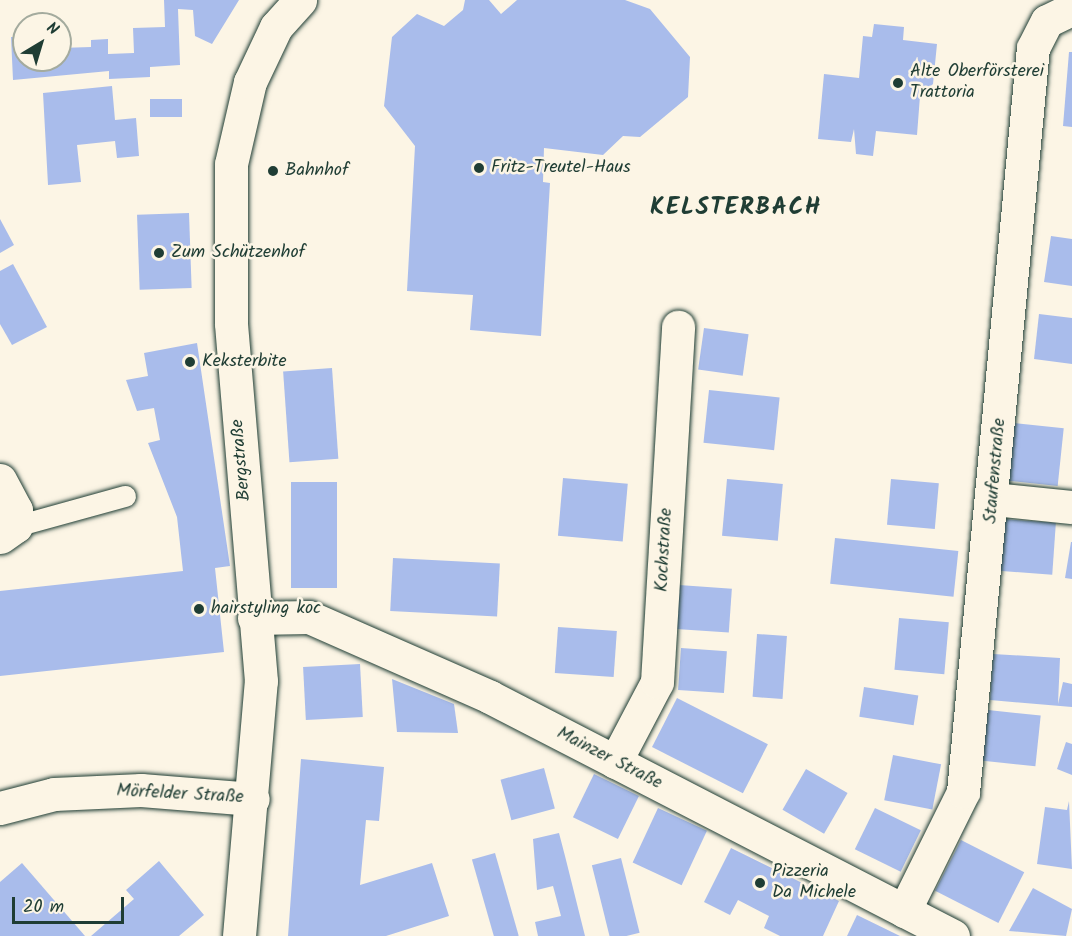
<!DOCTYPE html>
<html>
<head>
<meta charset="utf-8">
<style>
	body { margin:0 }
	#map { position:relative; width:1072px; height:936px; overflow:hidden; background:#fcf5e5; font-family:Kalam,sans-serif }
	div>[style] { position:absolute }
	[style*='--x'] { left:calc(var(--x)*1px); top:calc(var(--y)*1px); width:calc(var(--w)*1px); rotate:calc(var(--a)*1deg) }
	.building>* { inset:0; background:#a9bceb; transform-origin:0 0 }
	.roads { filter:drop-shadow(0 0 2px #1f3d34) drop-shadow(0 0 2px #1f3d34) }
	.service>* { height:21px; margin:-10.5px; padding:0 10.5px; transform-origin:10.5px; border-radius:10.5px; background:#fcf5e5 }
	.minor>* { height:33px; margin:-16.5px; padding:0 16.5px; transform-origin:16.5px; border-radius:16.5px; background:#fcf5e5 }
	.tertiary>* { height:33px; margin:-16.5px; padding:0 16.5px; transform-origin:16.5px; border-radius:16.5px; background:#fcf5e5 }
	.dots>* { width:16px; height:16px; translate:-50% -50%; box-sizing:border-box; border:3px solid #fcf5e5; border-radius:50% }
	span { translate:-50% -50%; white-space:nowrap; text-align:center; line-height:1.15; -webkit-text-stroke:5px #fcf5e5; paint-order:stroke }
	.poi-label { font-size:18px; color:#1f3d34 }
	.left { translate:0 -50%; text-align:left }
	.street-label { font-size:18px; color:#1f3d34 }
	.district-label { font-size:24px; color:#1f3d34; font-weight:700; letter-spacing:1.5px }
	.north { position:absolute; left:12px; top:12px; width:60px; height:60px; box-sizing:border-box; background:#fcf5e5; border:2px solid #a4ab9e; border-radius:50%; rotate:38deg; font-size:16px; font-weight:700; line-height:24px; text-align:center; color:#1f3d34 }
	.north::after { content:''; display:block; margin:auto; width:21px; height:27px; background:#1f3d34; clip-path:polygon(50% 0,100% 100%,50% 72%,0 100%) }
	.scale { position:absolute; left:12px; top:897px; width:112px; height:27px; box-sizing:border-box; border:3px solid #1f3d34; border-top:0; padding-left:8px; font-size:18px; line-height:21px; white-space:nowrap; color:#1f3d34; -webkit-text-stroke:4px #fcf5e5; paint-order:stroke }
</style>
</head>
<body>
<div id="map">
	<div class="building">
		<i style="clip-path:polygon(164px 0,239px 0,212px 44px,195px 36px,193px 10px,178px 9px,180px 65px,150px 67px,150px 77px,109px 79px,109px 71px,13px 80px,11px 37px,24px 37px,24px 60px,60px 60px,60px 48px,91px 47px,91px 40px,108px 39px,108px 54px,134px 53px,133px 28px,165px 27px)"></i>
		<i style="clip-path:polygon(465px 0,489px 0,501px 14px,517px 0,625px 0,650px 9px,690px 57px,688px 97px,640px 137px,623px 136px,603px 155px,544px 148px,543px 182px,550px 183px,541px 336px,470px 330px,473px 295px,407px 291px,415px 146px,384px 106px,392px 37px,417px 14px,444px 26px,463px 10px)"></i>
		<i style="clip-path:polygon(874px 24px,904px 27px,903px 40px,937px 44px,933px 84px,920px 96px,917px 135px,876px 131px,873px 156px,856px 154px,854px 129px,851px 142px,818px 139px,824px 74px,859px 78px,863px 36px,872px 37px)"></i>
		<i style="clip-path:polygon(1069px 52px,1072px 52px,1072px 127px,1063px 126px)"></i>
		<i style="clip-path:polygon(112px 86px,115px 120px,136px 118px,139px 156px,117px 158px,115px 141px,77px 145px,81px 182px,48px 185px,43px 93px)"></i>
		<i style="left:182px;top:99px;width:18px;height:32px;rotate:90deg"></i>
		<i style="left:189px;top:213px;width:75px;height:52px;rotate:88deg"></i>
		<i style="clip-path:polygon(0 219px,14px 245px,0 253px)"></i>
		<i style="clip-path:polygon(1051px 236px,1072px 239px,1072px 286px,1044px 282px)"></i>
		<i style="clip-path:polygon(13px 264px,47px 327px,12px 345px,0 324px,0 271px)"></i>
		<i style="clip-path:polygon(1039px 314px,1072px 318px,1072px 364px,1034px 359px)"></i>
		<i style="left:704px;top:328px;width:45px;height:42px;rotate:8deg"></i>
		<i style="clip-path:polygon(197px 343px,230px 566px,215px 568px,224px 652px,0 676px,0 591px,183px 571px,177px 517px,148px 443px,160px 440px,154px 408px,137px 411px,126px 380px,148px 376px,144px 353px)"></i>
		<i style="left:332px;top:368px;width:91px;height:49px;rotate:86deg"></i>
		<i style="left:709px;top:390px;width:71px;height:53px;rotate:6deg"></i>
		<i style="left:1014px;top:423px;width:50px;height:58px;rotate:6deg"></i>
		<i style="left:563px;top:478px;width:65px;height:58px;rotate:5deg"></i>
		<i style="left:727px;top:479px;width:56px;height:57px;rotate:5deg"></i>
		<i style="left:891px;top:479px;width:48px;height:46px;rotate:5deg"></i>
		<i style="left:291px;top:482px;width:46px;height:106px"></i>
		<i style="left:1002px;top:519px;width:54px;height:52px;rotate:4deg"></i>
		<i style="left:835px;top:538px;width:124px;height:46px;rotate:6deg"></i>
		<i style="clip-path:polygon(1071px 542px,1072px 542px,1072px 579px,1065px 578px)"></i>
		<i style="left:393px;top:558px;width:107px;height:53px;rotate:3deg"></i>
		<i style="left:679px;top:585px;width:53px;height:44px;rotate:4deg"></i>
		<i style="left:899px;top:618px;width:50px;height:52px;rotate:5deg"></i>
		<i style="left:558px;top:627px;width:59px;height:46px;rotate:4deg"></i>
		<i style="left:757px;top:634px;width:30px;height:63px;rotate:4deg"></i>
		<i style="left:681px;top:648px;width:46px;height:42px;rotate:4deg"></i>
		<i style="clip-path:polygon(993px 654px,1060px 658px,1058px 704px,1063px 682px,1072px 684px,1072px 707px,990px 700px)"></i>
		<i style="left:360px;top:664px;width:53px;height:57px;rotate:87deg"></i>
		<i style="clip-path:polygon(392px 679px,454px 704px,458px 733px,397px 732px)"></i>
		<i style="left:864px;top:687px;width:55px;height:30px;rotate:9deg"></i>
		<i style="left:677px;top:698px;width:102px;height:55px;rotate:27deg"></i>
		<i style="left:988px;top:710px;width:53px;height:51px;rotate:6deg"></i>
		<i style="clip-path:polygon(1066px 742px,1072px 744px,1072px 775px,1057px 769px)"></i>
		<i style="left:893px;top:755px;width:49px;height:46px;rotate:11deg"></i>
		<i style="clip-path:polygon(301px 759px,384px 767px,379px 821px,366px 820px,360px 885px,432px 863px,449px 916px,386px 936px,288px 936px)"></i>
		<i style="left:544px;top:768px;width:42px;height:45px;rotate:75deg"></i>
		<i style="left:806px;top:769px;width:48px;height:47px;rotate:30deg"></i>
		<i style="left:594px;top:774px;width:50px;height:48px;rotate:26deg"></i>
		<i style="clip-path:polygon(1069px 801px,1072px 869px,1037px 864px,1045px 807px,1067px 810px)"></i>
		<i style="left:658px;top:808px;width:54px;height:60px;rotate:25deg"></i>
		<i style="left:875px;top:808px;width:51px;height:46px;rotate:26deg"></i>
		<i style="clip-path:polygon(559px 833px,565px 856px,585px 936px,538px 936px,535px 922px,561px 916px,553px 886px,537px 890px,533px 839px)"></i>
		<i style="left:961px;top:840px;width:71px;height:57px;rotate:27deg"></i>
		<i style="clip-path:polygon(731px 848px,839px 901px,823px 936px,780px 936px,764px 928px,769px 916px,738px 900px,730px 915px,704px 902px)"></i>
		<i style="left:495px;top:853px;width:86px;height:24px;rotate:74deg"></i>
		<i style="left:621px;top:858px;width:77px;height:30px;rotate:76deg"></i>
		<i style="clip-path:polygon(159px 861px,204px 915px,179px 936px,91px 936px,134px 899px,126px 890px)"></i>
		<i style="clip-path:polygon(22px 863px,85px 936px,0 936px,0 882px)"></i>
		<i style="clip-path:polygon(1033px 888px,1072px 909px,1066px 936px,1009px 931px)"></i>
		<i style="clip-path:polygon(857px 915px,900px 936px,847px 936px)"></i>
	</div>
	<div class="roads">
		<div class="service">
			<i style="--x:16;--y:526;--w:113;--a:-15.4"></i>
		</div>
		<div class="minor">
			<i style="--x:0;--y:480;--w:34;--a:62"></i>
			<i style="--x:16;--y:510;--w:16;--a:90"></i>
			<i style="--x:16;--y:526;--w:19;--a:145"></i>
			<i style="--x:994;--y:499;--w:78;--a:5.9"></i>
			<i style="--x:254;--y:618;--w:55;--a:-1"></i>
			<i style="--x:309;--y:617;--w:198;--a:23.8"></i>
			<i style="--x:490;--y:697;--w:521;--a:27.3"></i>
			<i style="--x:615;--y:762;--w:90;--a:-62.3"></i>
			<i style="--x:657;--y:682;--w:356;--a:-86.6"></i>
			<i style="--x:0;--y:808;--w:56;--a:-14.5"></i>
			<i style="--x:54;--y:794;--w:87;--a:-2.6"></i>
			<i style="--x:141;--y:790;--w:112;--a:4.6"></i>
			<i style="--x:904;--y:911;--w:133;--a:-63.6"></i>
			<i style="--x:963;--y:792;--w:747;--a:-84.63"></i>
			<i style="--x:1033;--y:48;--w:30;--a:-63"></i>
			<i style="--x:1047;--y:21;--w:28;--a:-26"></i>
		</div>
		<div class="tertiary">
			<i style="--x:239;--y:936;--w:256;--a:-85.1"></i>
			<i style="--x:261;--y:681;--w:359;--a:-94.8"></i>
			<i style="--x:231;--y:323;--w:159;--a:-90"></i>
			<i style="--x:231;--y:164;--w:84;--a:-77"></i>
			<i style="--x:250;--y:82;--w:61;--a:-64.7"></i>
			<i style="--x:276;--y:27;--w:36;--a:-48"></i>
		</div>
	</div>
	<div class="dots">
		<i style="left:898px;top:83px;background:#1f3d34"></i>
		<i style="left:479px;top:168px;background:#1f3d34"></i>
		<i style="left:273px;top:171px;background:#1f3d34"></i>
		<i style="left:159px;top:253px;background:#1f3d34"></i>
		<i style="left:190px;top:362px;background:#1f3d34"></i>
		<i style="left:199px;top:609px;background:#1f3d34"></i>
		<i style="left:760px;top:883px;background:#1f3d34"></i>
	</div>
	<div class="poi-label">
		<span class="left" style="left:910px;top:83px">Alte Oberförsterei<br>Trattoria</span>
		<span class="left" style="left:491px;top:168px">Fritz-Treutel-Haus</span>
		<span class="left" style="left:285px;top:171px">Bahnhof</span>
		<span class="left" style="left:171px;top:253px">Zum Schützenhof</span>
		<span class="left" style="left:202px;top:362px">Keksterbite</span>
		<span class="left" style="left:211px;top:609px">hairstyling koc</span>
		<span class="left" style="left:772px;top:883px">Pizzeria<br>Da Michele</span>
	</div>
	<div class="street-label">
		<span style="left:242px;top:460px;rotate:-95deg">Bergstraße</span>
		<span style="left:996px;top:471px;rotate:-85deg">Staufenstraße</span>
		<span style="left:665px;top:550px;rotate:-87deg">Kochstraße</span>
		<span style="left:609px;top:759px;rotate:27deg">Mainzer Straße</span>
		<span style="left:180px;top:795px;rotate:3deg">Mörfelder Straße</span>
	</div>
	<div class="district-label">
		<span style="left:736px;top:208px">KELSTERBACH</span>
	</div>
	<div class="north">N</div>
	<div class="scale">20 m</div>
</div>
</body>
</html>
